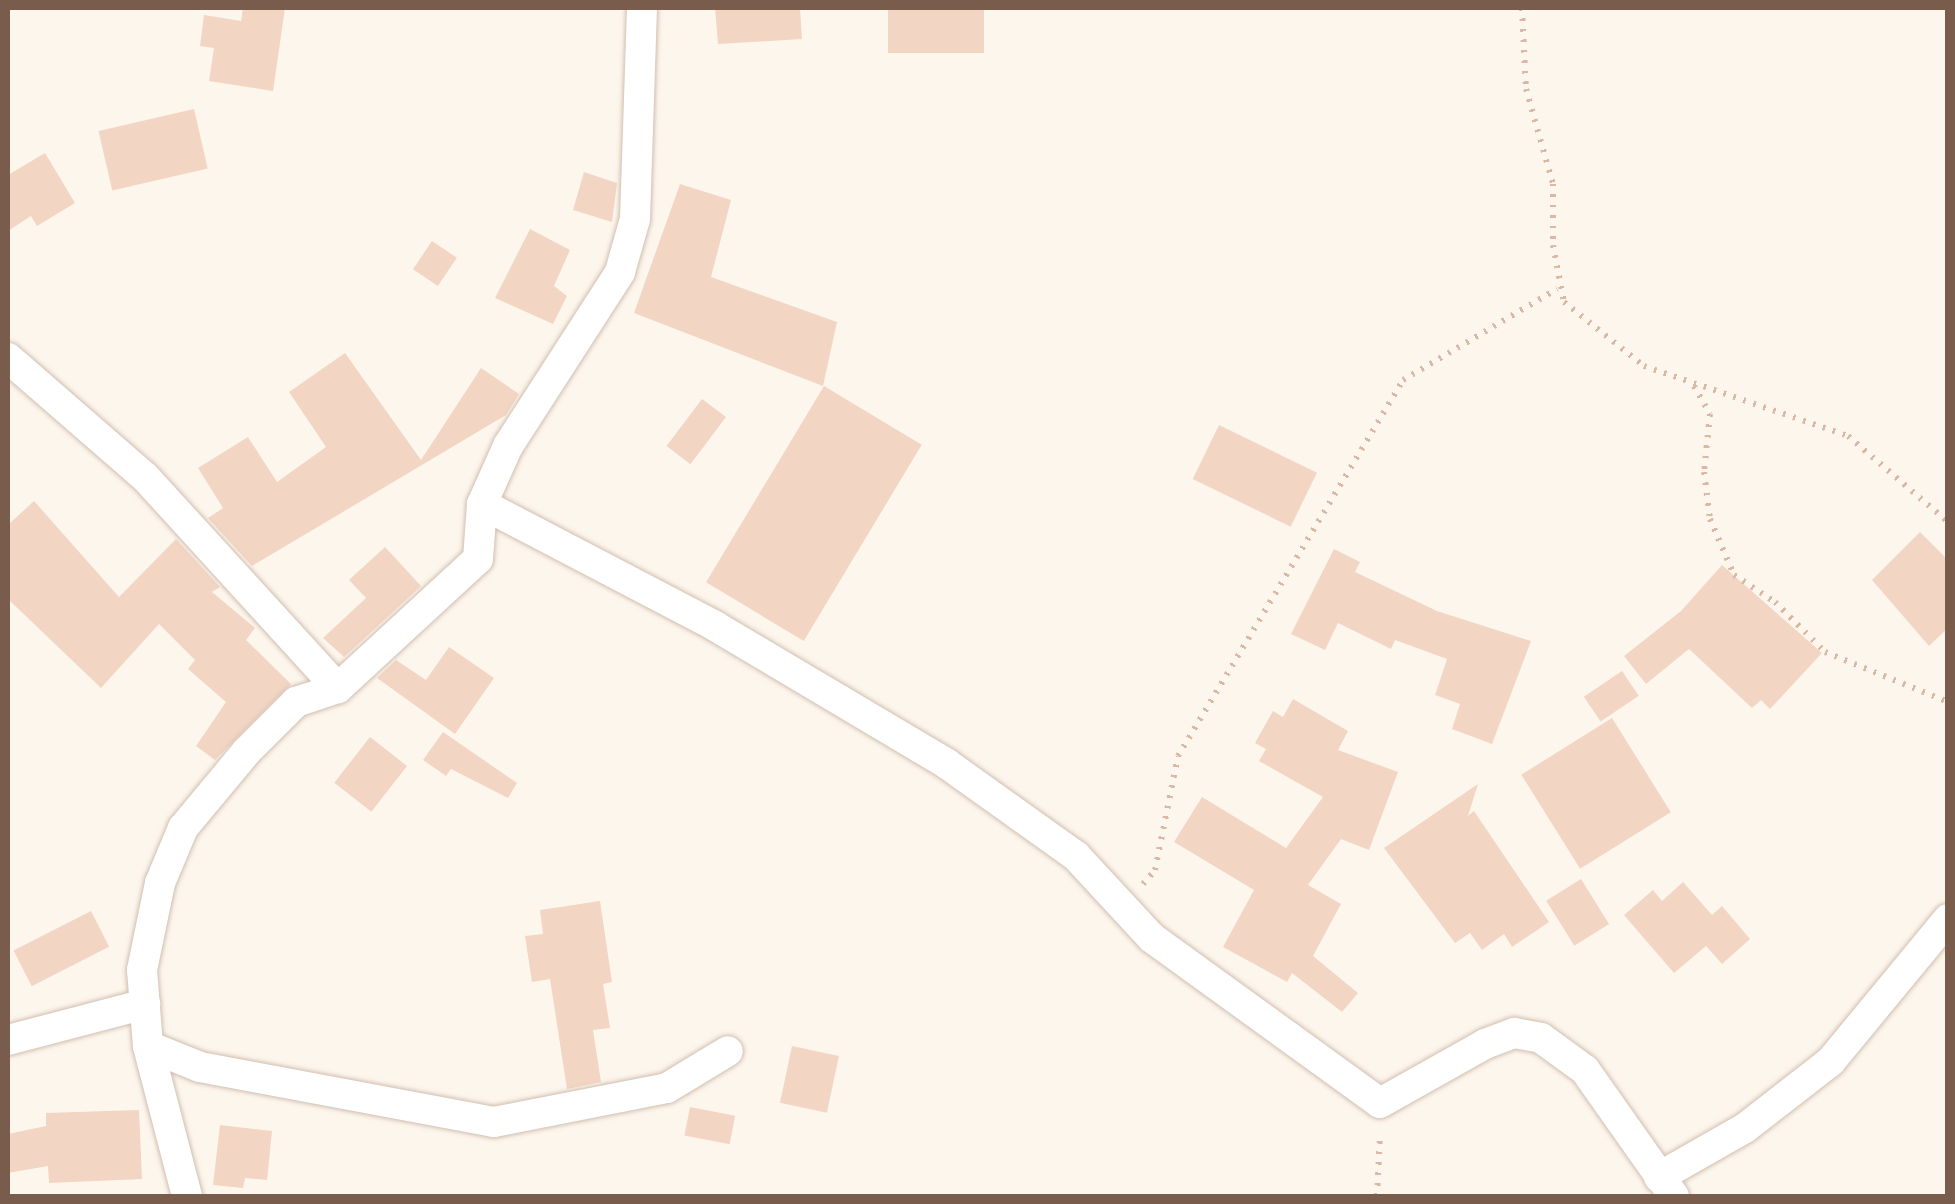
<!DOCTYPE html>
<html>
<head>
<meta charset="utf-8">
<style>
	body { margin:0 }
	#map { position:relative; width:1955px; height:1204px; overflow:hidden; background:#fdf6ec; font-family:Rubik,sans-serif }
	div>[style] { position:absolute }
	[style*='--x'] { left:calc(var(--x)*1px); top:calc(var(--y)*1px); width:calc(var(--w)*1px); rotate:calc(var(--a)*1deg) }
	.building>* { inset:0; background:#f3d5c3; transform-origin:0 0 }
	.path>* { height:6px; margin-top:-3px; transform-origin:0; background:repeating-linear-gradient(90deg,#d9b8a5 0 2.5px,transparent 0 10.5px) }
	.roads { filter:drop-shadow(0 0 2px #d1beb0) drop-shadow(0 0 2px #d1beb0) }
	.minor>* { height:30px; margin:-15px; padding:0 15px; transform-origin:15px; border-radius:15px; background:#fff }
	span { translate:-50% -50%; white-space:nowrap; text-align:center; line-height:1.15; -webkit-text-stroke:9px #fffaf3; paint-order:stroke }
	.frame { position:absolute; inset:0; border:10px solid #7a5c4d; pointer-events:none }
</style>
</head>
<body>
<div id="map">
	<div class="building">
		<i style="clip-path:polygon(243px 8px,285px 8px,273px 91px,209px 81px,214px 48px,200px 46px,204px 15px,241px 21px)"></i>
		<i style="clip-path:polygon(715px 8px,800px 8px,802px 39px,718px 44px)"></i>
		<i style="left:888px;top:8px;width:96px;height:45px"></i>
		<i style="left:194px;top:109px;width:61px;height:98px;rotate:77deg"></i>
		<i style="clip-path:polygon(45px 153px,75px 203px,37px 226px,31px 216px,8px 231px,8px 175px)"></i>
		<i style="clip-path:polygon(584px 172px,617px 183px,612px 222px,573px 210px)"></i>
		<i style="clip-path:polygon(680px 184px,731px 200px,711px 277px,837px 322px,823px 386px,634px 313px)"></i>
		<i style="clip-path:polygon(530px 229px,570px 250px,554px 286px,567px 296px,553px 324px,495px 298px)"></i>
		<i style="left:432px;top:241px;width:30px;height:34px;rotate:34deg"></i>
		<i style="clip-path:polygon(345px 353px,421px 460px,481px 368px,519px 394px,506px 415px,252px 566px,208px 518px,223px 508px,198px 468px,248px 437px,277px 482px,326px 447px,289px 392px)"></i>
		<i style="left:824px;top:386px;width:114px;height:229px;rotate:31deg"></i>
		<i style="left:702px;top:399px;width:30px;height:59px;rotate:37deg"></i>
		<i style="left:1219px;top:425px;width:109px;height:60px;rotate:26deg"></i>
		<i style="clip-path:polygon(34px 501px,119px 597px,176px 539px,220px 587px,212px 592px,255px 628px,246px 640px,291px 684px,215px 760px,196px 746px,226px 702px,188px 669px,195px 660px,159px 624px,101px 688px,8px 599px,8px 525px)"></i>
		<i style="clip-path:polygon(1920px 532px,1948px 560px,1948px 628px,1929px 646px,1872px 580px)"></i>
		<i style="clip-path:polygon(385px 547px,421px 586px,344px 657px,323px 638px,366px 598px,349px 580px)"></i>
		<i style="clip-path:polygon(1334px 549px,1360px 562px,1355px 572px,1437px 611px,1531px 641px,1492px 744px,1452px 729px,1460px 704px,1435px 695px,1447px 659px,1395px 640px,1391px 649px,1338px 623px,1325px 650px,1291px 634px)"></i>
		<i style="clip-path:polygon(1722px 565px,1822px 653px,1770px 709px,1761px 700px,1752px 708px,1689px 649px,1646px 684px,1624px 656px,1681px 611px)"></i>
		<i style="clip-path:polygon(449px 647px,494px 678px,455px 734px,377px 678px,396px 660px,426px 680px)"></i>
		<i style="left:1622px;top:671px;width:30px;height:46px;rotate:56deg"></i>
		<i style="clip-path:polygon(1293px 699px,1348px 731px,1338px 750px,1398px 772px,1369px 850px,1341px 839px,1308px 885px,1341px 904px,1313px 956px,1358px 993px,1342px 1012px,1292px 973px,1287px 982px,1223px 947px,1254px 890px,1174px 842px,1202px 797px,1286px 848px,1323px 797px,1259px 761px,1266px 749px,1255px 743px,1273px 711px,1283px 717px)"></i>
		<i style="left:1612px;top:718px;width:111px;height:107px;rotate:58deg"></i>
		<i style="clip-path:polygon(443px 732px,517px 783px,508px 798px,451px 769px,446px 776px,423px 760px)"></i>
		<i style="left:370px;top:737px;width:47px;height:58px;rotate:38deg"></i>
		<i style="clip-path:polygon(1478px 784px,1468px 816px,1474px 811px,1549px 922px,1512px 947px,1504px 934px,1482px 950px,1470px 933px,1455px 943px,1384px 848px)"></i>
		<i style="left:1581px;top:879px;width:53px;height:41px;rotate:58deg"></i>
		<i style="clip-path:polygon(1683px 882px,1712px 915px,1722px 906px,1750px 939px,1722px 964px,1706px 946px,1674px 973px,1624px 915px,1653px 890px,1662px 901px)"></i>
		<i style="clip-path:polygon(600px 901px,612px 982px,603px 984px,610px 1028px,593px 1030px,601px 1082px,567px 1089px,550px 979px,532px 982px,525px 936px,543px 934px,540px 910px)"></i>
		<i style="left:91px;top:911px;width:40px;height:87px;rotate:63deg"></i>
		<i style="left:792px;top:1046px;width:48px;height:58px;rotate:12deg"></i>
		<i style="left:690px;top:1107px;width:46px;height:29px;rotate:11deg"></i>
		<i style="clip-path:polygon(139px 1110px,142px 1179px,49px 1183px,48px 1166px,8px 1173px,8px 1134px,46px 1126px,46px 1113px)"></i>
		<i style="clip-path:polygon(220px 1125px,272px 1131px,267px 1180px,245px 1178px,243px 1188px,213px 1185px)"></i>
	</div>
	<div class="path">
		<i style="--x:1522;--y:8;--w:81;--a:87.2"></i>
		<i style="--x:1526;--y:89;--w:99;--a:74.1"></i>
		<i style="--x:1553;--y:184;--w:61;--a:90"></i>
		<i style="--x:1553;--y:245;--w:58;--a:79.1"></i>
		<i style="--x:1564;--y:302;--w:102;--a:38.7"></i>
		<i style="--x:1644;--y:366;--w:216;--a:18.9"></i>
		<i style="--x:1848;--y:436;--w:132;--a:40.7"></i>
		<i style="--x:1694;--y:386;--w:32;--a:60"></i>
		<i style="--x:1710;--y:414;--w:58;--a:95.9"></i>
		<i style="--x:1704;--y:472;--w:47;--a:82.7"></i>
		<i style="--x:1710;--y:519;--w:61;--a:66.8"></i>
		<i style="--x:1734;--y:575;--w:49;--a:33.4"></i>
		<i style="--x:1775;--y:602;--w:71;--a:45"></i>
		<i style="--x:1825;--y:652;--w:133;--a:22.1"></i>
		<i style="--x:1143;--y:884;--w:18;--a:-49"></i>
		<i style="--x:1155;--y:870;--w:116;--a:-78.6"></i>
		<i style="--x:1178;--y:756;--w:438;--a:-59.1"></i>
		<i style="--x:1403;--y:380;--w:179;--a:-30.6"></i>
		<i style="--x:1377;--y:1196;--w:62;--a:-87.2"></i>
	</div>
	<div class="roads">
		<div class="minor">
			<i style="--x:8;--y:358;--w:181;--a:41"></i>
			<i style="--x:145;--y:477;--w:286;--a:47.6"></i>
			<i style="--x:482;--y:504;--w:263;--a:27.6"></i>
			<i style="--x:715;--y:626;--w:270;--a:30.7"></i>
			<i style="--x:947;--y:764;--w:158;--a:35.5"></i>
			<i style="--x:1076;--y:856;--w:112;--a:47.2"></i>
			<i style="--x:1152;--y:938;--w:281;--a:35.9"></i>
			<i style="--x:1380;--y:1103;--w:120;--a:-29.3"></i>
			<i style="--x:1485;--y:1044;--w:31;--a:-21"></i>
			<i style="--x:1514;--y:1033;--w:27;--a:10"></i>
			<i style="--x:1541;--y:1038;--w:54;--a:36"></i>
			<i style="--x:1585;--y:1070;--w:154;--a:54.8"></i>
			<i style="--x:8;--y:1040;--w:142;--a:-14.7"></i>
			<i style="--x:148;--y:1046;--w:56;--a:22"></i>
			<i style="--x:200;--y:1067;--w:299;--a:10.6"></i>
			<i style="--x:494;--y:1122;--w:176;--a:-11.1"></i>
			<i style="--x:667;--y:1088;--w:71;--a:-31.2"></i>
			<i style="--x:1659;--y:1177;--w:99;--a:-29.7"></i>
			<i style="--x:1745;--y:1128;--w:109;--a:-37.9"></i>
			<i style="--x:1831;--y:1061;--w:184;--a:-50.5"></i>
			<i style="--x:187;--y:1196;--w:155;--a:-104.6"></i>
			<i style="--x:148;--y:1046;--w:76;--a:-94.5"></i>
			<i style="--x:142;--y:970;--w:89;--a:-78.3"></i>
			<i style="--x:160;--y:883;--w:60;--a:-67.3"></i>
			<i style="--x:183;--y:828;--w:99;--a:-50.3"></i>
			<i style="--x:246;--y:752;--w:71;--a:-45"></i>
			<i style="--x:296;--y:702;--w:44;--a:-18.4"></i>
			<i style="--x:338;--y:688;--w:190;--a:-42.7"></i>
			<i style="--x:478;--y:559;--w:55;--a:-85.8"></i>
			<i style="--x:482;--y:504;--w:64;--a:-65.9"></i>
			<i style="--x:508;--y:446;--w:207;--a:-57.2"></i>
			<i style="--x:620;--y:272;--w:55;--a:-74.2"></i>
			<i style="--x:635;--y:219;--w:211;--a:-88.1"></i>
		</div>
	</div>
	<div class="frame"></div>
</div>
</body>
</html>
